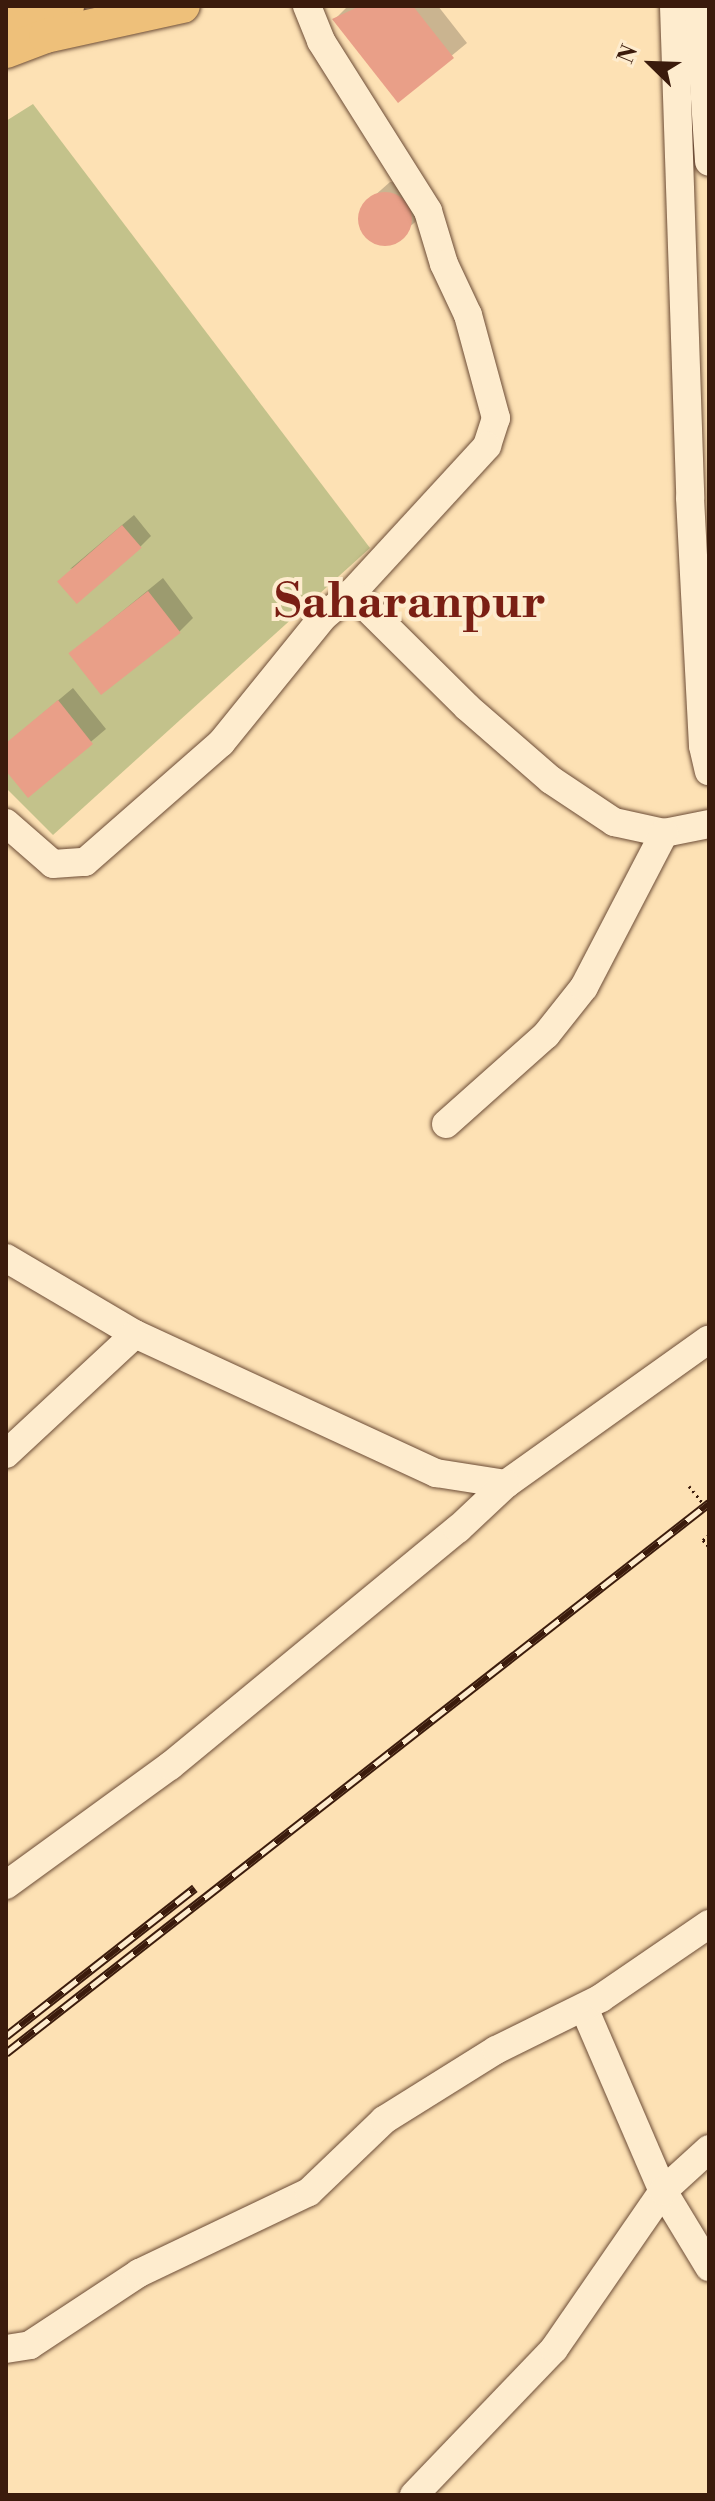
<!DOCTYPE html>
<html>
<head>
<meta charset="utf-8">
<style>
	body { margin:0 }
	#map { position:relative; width:715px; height:2501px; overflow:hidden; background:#fde1b4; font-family:"Libre Bodoni",serif }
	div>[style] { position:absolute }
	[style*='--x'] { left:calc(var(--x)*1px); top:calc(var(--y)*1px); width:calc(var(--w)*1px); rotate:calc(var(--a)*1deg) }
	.green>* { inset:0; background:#c3c28b }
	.shadow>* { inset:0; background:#0003 }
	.building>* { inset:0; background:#e99f88; transform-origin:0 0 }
	.round { border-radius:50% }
	.path>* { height:3px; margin-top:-1.5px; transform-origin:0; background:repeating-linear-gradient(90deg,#3b1b0c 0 2px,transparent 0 6px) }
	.roads { filter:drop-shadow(0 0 2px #6c4c36) drop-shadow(0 0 2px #6c4c36) }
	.minor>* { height:28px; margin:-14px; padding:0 14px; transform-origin:14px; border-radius:14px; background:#feecce }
	.major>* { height:34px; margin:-17px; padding:0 17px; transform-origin:17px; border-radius:17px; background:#eec07a }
	.rail>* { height:9px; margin-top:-4.5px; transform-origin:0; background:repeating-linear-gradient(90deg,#feecce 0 18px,#3b1b0c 0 36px); box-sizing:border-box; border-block:2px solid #3b1b0c }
	.path-bridge>* { height:3px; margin-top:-1.5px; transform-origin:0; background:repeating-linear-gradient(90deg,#3b1b0c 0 2px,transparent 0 6px) }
	span { translate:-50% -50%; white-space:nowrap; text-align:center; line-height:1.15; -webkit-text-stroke:8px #feecce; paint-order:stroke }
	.town-label { font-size:48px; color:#7a1f14; font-weight:700 }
	.frame { position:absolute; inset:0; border:8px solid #3b1b0c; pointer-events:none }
	.north { position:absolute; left:611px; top:24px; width:80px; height:80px; -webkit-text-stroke:6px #feecce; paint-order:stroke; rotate:293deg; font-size:22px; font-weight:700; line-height:32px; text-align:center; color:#3b1b0c }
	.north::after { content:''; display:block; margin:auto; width:28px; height:36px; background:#3b1b0c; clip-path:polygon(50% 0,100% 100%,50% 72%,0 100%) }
</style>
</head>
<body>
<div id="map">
	<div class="green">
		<i style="clip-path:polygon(33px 104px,370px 548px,53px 835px,6px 788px,6px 121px)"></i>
	</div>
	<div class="shadow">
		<i style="clip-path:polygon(348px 6px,438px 6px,467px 43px,398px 100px,335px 19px)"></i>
		<i style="clip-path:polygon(390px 182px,406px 182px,420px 218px,389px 244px,373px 240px,361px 220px,365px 204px)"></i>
		<i style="clip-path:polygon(134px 515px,151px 536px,140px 547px,70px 569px)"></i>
		<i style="clip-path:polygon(163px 578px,193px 618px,179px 632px,71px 653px)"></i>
		<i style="clip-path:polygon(73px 688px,106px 729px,28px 795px,6px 768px,6px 744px)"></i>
	</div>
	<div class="building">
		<i style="clip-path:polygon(360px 6px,413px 6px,454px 58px,398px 103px,332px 19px)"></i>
		<i class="round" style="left:358px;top:192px;width:54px;height:54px"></i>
		<i style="left:122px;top:525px;width:30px;height:86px;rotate:49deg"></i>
		<i style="left:148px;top:591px;width:53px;height:101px;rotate:52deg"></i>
		<i style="clip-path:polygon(58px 700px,93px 744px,28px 798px,6px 771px,6px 743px)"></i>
	</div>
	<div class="path">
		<i style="--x:709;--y:1535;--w:8;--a:140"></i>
		<i style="--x:703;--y:1540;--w:9;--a:49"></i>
	</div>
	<div class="roads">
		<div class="minor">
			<i style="--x:307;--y:6;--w:38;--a:68"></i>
			<i style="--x:321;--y:41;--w:201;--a:57.8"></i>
			<i style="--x:428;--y:211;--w:55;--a:73.2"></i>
			<i style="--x:444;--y:264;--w:56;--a:64.8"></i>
			<i style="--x:468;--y:315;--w:107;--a:74.8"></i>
			<i style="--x:496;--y:418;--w:29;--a:108"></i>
			<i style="--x:487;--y:446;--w:200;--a:132.6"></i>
			<i style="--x:674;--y:6;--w:492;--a:88.1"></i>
			<i style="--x:690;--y:498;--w:248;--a:87"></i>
			<i style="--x:703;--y:746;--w:26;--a:77"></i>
			<i style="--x:699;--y:6;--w:156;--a:86.3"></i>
			<i style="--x:6;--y:823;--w:62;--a:41.1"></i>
			<i style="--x:53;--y:864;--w:32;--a:-4"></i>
			<i style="--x:85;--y:862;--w:181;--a:-41.2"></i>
			<i style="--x:221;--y:743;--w:162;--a:-51"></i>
			<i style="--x:323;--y:617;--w:38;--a:-40"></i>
			<i style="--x:352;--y:593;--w:162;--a:44.7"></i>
			<i style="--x:467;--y:707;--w:111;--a:41"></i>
			<i style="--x:551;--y:780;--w:76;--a:33.7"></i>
			<i style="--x:614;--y:822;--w:51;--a:12.4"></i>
			<i style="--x:664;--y:833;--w:46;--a:-11.3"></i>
			<i style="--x:446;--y:1124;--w:134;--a:-41.7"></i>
			<i style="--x:546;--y:1035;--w:61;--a:-51.6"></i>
			<i style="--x:584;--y:987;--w:174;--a:-62.5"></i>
			<i style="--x:6;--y:1258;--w:150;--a:30.5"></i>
			<i style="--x:135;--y:1334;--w:332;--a:24.8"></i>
			<i style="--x:436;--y:1473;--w:71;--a:8.9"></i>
			<i style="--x:506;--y:1484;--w:249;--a:-35.5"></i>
			<i style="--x:6;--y:1454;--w:176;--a:-42.9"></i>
			<i style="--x:6;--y:1885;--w:203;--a:-36"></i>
			<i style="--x:170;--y:1766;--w:373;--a:-39.5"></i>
			<i style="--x:458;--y:1529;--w:66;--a:-43.2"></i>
			<i style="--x:584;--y:2008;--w:199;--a:66.7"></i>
			<i style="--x:663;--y:2191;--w:89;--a:58.8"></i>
			<i style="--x:6;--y:2349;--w:24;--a:-9"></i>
			<i style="--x:30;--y:2345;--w:131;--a:-33.4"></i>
			<i style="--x:139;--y:2273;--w:188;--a:-25.5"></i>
			<i style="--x:309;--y:2192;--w:104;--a:-43.8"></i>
			<i style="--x:384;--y:2120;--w:132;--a:-32"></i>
			<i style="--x:496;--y:2050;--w:117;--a:-26.3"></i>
			<i style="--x:601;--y:1998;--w:131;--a:-34.4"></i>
			<i style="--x:414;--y:2495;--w:202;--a:-46.2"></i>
			<i style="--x:554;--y:2349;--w:192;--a:-55.4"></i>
			<i style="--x:663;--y:2191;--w:62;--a:-42.4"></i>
		</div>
		<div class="major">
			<i style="--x:6;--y:25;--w:64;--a:-17.3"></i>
			<i style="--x:6;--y:51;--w:43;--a:-20.6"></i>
			<i style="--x:46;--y:36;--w:140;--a:-12.4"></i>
		</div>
	</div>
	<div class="rail">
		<i style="--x:6;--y:2036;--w:240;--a:-38.1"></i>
		<i style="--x:6;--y:2053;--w:893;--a:-38.04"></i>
	</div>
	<div class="path-bridge">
		<i style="--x:689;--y:1486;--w:32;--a:51"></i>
	</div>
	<div class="town-label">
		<span style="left:410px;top:604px">Saharanpur</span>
	</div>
	<div class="frame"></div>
	<div class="north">N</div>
</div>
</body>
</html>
